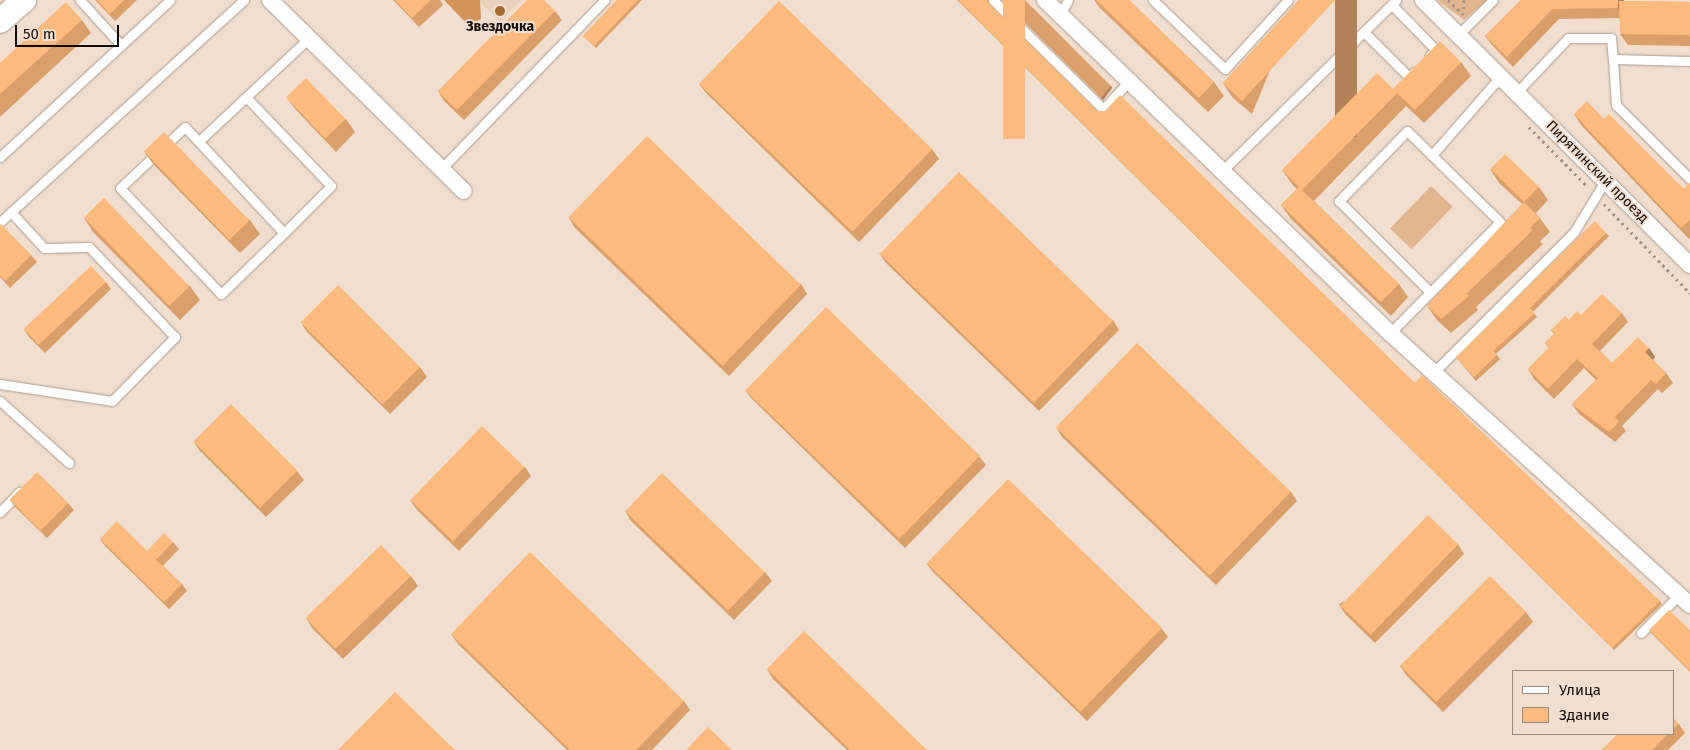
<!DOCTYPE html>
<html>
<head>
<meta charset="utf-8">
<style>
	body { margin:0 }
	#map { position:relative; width:1690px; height:750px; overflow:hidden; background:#f1decf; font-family:"Fira Sans",sans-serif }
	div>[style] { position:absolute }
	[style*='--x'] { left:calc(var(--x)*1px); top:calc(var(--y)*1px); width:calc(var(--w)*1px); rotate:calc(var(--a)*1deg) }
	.built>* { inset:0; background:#e9d1bd }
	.green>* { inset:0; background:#e1b58f; transform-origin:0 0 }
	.forest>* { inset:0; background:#d49358 }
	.path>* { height:2.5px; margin-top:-1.25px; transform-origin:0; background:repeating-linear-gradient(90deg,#a19388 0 2.5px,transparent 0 6.5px) }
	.roads { filter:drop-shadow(0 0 1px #ac9b8d) drop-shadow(0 0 1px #ac9b8d) }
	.lane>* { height:9px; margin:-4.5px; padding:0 4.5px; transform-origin:4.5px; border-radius:4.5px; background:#fff }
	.street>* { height:16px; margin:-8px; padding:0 8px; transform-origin:8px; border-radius:8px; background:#fff }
	.secondary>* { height:24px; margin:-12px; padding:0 12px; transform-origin:12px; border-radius:12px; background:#fff }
	.wall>* { inset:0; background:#daa06c }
	.shaded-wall>* { inset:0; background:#b18258; transform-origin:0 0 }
	.building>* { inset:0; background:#fdba7e; transform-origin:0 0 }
	.dots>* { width:14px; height:14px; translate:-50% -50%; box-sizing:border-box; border:2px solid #f1decf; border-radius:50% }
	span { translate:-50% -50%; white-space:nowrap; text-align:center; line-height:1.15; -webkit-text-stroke:4px #f1decf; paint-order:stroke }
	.poi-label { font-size:14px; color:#120c08; font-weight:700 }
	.street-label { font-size:14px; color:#120c08 }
	.legend { position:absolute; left:1512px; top:670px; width:162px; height:65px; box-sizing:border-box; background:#f1decf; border:1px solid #988a7f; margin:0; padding:6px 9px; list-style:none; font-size:15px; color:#120c08 }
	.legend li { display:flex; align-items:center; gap:10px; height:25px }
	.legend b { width:25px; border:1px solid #988a7f }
	.scale { position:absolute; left:15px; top:25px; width:104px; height:22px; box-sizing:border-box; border:2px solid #120c08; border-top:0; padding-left:6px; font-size:15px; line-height:18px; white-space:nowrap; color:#120c08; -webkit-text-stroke:4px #f1decf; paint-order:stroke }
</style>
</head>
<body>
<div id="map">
	<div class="built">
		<i style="clip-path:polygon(478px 0,521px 0,500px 22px)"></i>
	</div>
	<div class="green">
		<i style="clip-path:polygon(1437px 0,1487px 0,1464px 20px)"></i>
		<i style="left:1431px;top:186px;width:30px;height:59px;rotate:44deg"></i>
	</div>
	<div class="forest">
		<i style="clip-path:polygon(444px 0,480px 0,481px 19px,469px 26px)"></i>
	</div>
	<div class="path">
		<i style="--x:1448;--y:0;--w:21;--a:43"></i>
		<i style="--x:1464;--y:0;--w:13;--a:90"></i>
		<i style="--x:1529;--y:127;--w:84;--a:45.5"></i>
		<i style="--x:1604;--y:204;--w:124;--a:46"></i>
	</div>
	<div class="roads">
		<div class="lane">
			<i style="--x:80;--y:0;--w:61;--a:47.7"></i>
			<i style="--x:993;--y:0;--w:155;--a:44.7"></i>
			<i style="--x:1103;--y:109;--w:38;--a:-47"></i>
			<i style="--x:1153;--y:0;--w:100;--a:43.8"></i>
			<i style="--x:1225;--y:69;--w:93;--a:-47.6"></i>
			<i style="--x:1393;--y:6;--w:62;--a:45.7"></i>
			<i style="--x:1436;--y:50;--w:8;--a:140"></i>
			<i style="--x:1060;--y:14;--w:16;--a:-60"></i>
			<i style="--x:1365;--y:33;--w:62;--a:45"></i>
			<i style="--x:1409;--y:77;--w:7;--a:-45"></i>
			<i style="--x:1458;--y:35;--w:49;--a:-45"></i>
			<i style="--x:1613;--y:59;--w:46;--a:86.3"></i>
			<i style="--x:1616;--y:105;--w:105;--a:45"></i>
			<i style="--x:1517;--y:92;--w:74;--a:-46.6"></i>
			<i style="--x:1568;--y:38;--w:43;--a:0"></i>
			<i style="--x:1611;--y:38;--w:21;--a:85"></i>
			<i style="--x:1613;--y:59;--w:77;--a:1.5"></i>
			<i style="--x:246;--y:97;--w:123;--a:46.3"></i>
			<i style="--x:331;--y:186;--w:66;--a:135"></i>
			<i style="--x:185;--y:127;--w:145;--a:47"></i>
			<i style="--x:284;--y:233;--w:88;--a:135.9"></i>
			<i style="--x:221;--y:294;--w:146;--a:-133.6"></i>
			<i style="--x:120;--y:188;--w:89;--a:-43.2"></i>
			<i style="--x:199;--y:141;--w:151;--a:-43.1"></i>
			<i style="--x:1432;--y:155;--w:94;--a:-48.9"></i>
			<i style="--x:1494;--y:84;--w:11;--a:-27"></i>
			<i style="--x:0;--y:157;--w:231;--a:-42.7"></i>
			<i style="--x:441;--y:169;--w:235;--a:-45.9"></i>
			<i style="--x:1222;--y:171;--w:244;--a:-44.5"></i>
			<i style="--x:0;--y:222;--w:330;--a:-42.3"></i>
			<i style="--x:1390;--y:333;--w:156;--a:-45.3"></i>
			<i style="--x:1500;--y:222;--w:130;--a:-135.6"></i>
			<i style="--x:1407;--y:131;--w:98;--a:134.2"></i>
			<i style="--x:1339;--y:201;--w:129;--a:45"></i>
			<i style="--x:1435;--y:371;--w:197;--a:-45"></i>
			<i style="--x:1574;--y:232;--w:60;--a:-58.7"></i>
			<i style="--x:0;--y:384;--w:113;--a:8.6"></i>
			<i style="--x:112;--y:401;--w:90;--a:-45.5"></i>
			<i style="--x:175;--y:337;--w:124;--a:-133.7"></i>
			<i style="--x:89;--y:247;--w:45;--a:178.7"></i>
			<i style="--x:44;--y:248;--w:49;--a:-132.5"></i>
			<i style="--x:0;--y:401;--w:93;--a:41.9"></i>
			<i style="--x:0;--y:512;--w:28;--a:-46"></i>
			<i style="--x:1641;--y:633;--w:54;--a:-45"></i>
		</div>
		<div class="street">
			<i style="--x:270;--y:0;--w:272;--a:44.6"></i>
			<i style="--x:1045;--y:0;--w:479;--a:44"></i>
			<i style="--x:1390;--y:333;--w:405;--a:42.2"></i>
			<i style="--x:1423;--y:0;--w:376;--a:44.8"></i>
		</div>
		<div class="secondary">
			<i style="--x:0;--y:21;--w:32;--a:-41"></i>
		</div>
	</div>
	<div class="wall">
		<i style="clip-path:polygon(95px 0,137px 0,115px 21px)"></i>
		<i style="clip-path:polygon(393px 0,440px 0,443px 5px,419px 27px)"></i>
		<i style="clip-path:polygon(617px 0,642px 0,596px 48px,583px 36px)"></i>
		<i style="clip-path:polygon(957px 0,988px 0,989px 4px,1097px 111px,1415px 383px,1660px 601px,1662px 604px,1614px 650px)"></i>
		<i style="clip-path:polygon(1002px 0,1025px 0,1111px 86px,1112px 88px,1103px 100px)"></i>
		<i style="clip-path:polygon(1094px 0,1129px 0,1214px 82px,1224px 96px,1208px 112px,1100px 8px)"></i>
		<i style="clip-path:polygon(1299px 0,1252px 114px,1232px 97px,1223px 83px)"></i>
		<i style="clip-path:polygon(1521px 0,1624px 0,1624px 1px,1690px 2px,1690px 46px,1628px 45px,1620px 34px,1620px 18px,1559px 19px,1513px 67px,1492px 45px,1485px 36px)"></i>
		<i style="clip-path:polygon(555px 11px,562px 20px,464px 120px,444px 101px,438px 91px)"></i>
		<i style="clip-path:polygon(82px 20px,91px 33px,0 117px,0 63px)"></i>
		<i style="clip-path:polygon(1461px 62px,1471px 76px,1424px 123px,1406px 106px,1314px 201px,1399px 284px,1408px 297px,1391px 316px,1291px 219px,1281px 205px,1297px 189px,1292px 184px,1282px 170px,1393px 89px)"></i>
		<i style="clip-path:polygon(699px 84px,932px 149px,939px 159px,859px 242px,706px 93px)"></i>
		<i style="clip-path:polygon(286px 97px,346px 119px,355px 132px,336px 152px,296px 110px)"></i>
		<i style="clip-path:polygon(1574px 114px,1604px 119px,1684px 189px,1690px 183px,1690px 238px,1689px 239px,1581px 125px)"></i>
		<i style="clip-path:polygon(144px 152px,250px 220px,260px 234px,240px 253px,154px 165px)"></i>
		<i style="clip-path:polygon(1490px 169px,1539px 187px,1548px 200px,1536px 213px,1540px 218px,1550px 232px,1540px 241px,1543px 244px,1476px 307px,1478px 310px,1451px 333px,1437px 320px,1427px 306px,1522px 204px,1499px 183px)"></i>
		<i style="clip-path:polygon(84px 218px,190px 286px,200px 300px,180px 320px,93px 232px)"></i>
		<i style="clip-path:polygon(569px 218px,801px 284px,807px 294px,729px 376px,575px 228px)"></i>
		<i style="clip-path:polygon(0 225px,31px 255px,37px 262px,10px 288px,0 277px)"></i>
		<i style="clip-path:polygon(1606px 233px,1609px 236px,1533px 312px,1537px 317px,1496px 354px,1500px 359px,1476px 381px,1456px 357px)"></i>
		<i style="clip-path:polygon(879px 253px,1113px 320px,1119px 330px,1039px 411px,886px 263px)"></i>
		<i style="clip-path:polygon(106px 282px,111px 289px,45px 353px,29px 337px,24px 329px)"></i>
		<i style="clip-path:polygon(1622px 313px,1628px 322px,1600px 351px,1612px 363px,1649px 348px,1655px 357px,1653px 360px,1666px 373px,1673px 383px,1662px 393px,1658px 389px,1622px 426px,1626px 431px,1615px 442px,1579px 414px,1572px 404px,1596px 380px,1584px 368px,1554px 399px,1534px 379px,1528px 369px,1549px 348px,1545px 343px,1554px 334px,1551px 330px,1581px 315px)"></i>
		<i style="clip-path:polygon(301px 323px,420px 367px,427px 377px,390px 414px,307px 332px)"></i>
		<i style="clip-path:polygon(745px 390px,979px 456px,986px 465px,905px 548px,752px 399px)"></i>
		<i style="clip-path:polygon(1056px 427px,1291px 492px,1297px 501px,1216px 585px,1062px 437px)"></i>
		<i style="clip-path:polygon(193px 441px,297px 471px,304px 480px,266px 517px,200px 451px)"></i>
		<i style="clip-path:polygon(525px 467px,531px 476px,459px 551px,417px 510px,410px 500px)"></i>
		<i style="clip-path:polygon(10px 500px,68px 503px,74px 510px,47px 538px,15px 507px)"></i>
		<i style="clip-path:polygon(625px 511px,765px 572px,772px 581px,734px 620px,631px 521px)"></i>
		<i style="clip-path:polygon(100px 539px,147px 551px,173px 542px,179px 549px,163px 566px,182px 584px,187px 591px,169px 609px,105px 546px)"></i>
		<i style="clip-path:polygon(1458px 544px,1464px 554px,1375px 643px,1345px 614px,1339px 604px)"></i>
		<i style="clip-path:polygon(926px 563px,1161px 628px,1168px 637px,1087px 721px,933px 572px)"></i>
		<i style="clip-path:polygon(411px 576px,418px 586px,343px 659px,312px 628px,306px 618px)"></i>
		<i style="clip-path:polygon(1526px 612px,1533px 622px,1443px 712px,1407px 676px,1400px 666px)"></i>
		<i style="clip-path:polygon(1649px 630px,1690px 630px,1690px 672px,1650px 632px)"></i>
		<i style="clip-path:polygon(451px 634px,684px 701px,690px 710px,652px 750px,567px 750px,458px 644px)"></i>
		<i style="clip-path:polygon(767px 669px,927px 750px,847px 750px,773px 679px)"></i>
		<i style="clip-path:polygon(1674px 719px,1679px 724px,1685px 733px,1668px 750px,1602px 750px,1618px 734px,1674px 734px)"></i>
	</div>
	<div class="shaded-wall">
		<i style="left:1335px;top:0;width:22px;height:137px"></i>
		<i style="clip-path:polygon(1618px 0,1624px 0,1624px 18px,1618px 8px)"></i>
		<i style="clip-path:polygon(1111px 86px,1112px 88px,1103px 100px,1101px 98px)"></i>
		<i style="clip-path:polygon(1649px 348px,1655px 357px,1651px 362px,1645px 352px)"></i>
	</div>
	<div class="building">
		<i style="clip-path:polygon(97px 0,124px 0,110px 14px)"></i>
		<i style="clip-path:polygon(395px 0,431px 0,412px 18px)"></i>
		<i style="clip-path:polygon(527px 0,544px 0,555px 11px,457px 110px,438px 91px)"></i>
		<i style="clip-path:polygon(617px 0,638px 0,594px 46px,583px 36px)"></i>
		<i style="clip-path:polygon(958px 0,987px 0,987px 2px,1097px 111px,1105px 111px,1120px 95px,1415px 383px,1422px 375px,1660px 601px,1612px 648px)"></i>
		<i style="left:1003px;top:0;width:22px;height:139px"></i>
		<i style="clip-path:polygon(1096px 0,1129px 0,1214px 82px,1199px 98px)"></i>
		<i style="clip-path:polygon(1299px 0,1335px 0,1242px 101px,1223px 83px)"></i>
		<i style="clip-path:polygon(1521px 0,1618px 0,1618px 8px,1552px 9px,1507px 57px,1485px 36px)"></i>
		<i style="left:779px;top:1px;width:213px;height:115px;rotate:44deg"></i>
		<i style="clip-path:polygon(1619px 1px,1690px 2px,1690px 37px,1688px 35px,1620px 34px)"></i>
		<i style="clip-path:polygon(66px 2px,82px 20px,0 94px,0 63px)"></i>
		<i style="clip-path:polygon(1440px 41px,1461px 62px,1415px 110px,1397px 93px,1302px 190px,1399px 284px,1381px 302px,1281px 205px,1299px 187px,1282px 170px,1377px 73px,1393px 89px)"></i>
		<i style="left:306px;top:78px;width:57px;height:28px;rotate:46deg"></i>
		<i style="clip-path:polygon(1587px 101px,1604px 119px,1609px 114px,1684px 189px,1690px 183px,1690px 220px,1681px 228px,1574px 114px)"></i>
		<i style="left:164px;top:132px;width:123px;height:28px;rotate:46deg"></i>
		<i style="left:647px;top:136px;width:214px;height:113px;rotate:44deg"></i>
		<i style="left:1505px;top:154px;width:47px;height:21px;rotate:44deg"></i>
		<i style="left:959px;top:172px;width:214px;height:114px;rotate:44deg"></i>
		<i style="left:104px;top:198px;width:123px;height:28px;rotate:46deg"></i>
		<i style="clip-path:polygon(1524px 202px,1540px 218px,1530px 228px,1533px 230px,1466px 294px,1469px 296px,1441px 319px,1427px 306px)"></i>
		<i style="clip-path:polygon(1595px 221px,1606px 233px,1530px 308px,1535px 313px,1493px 351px,1497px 355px,1474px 377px,1456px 357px)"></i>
		<i style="clip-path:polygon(1px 224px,31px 255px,5px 281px,0 275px,0 225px)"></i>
		<i style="left:91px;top:266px;width:22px;height:92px;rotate:47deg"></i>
		<i style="left:338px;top:285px;width:116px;height:53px;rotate:45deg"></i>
		<i style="clip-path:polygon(1602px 294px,1622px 313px,1592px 344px,1612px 363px,1638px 337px,1649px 348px,1645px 352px,1666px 373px,1656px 384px,1651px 380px,1615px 417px,1619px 422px,1609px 432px,1572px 404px,1598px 378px,1577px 359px,1548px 389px,1528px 369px,1549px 347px,1545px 343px,1555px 333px,1551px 330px,1565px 316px,1569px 320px,1577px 311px,1581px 315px)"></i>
		<i style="left:826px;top:307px;width:214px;height:116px;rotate:44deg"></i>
		<i style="left:1137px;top:343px;width:214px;height:117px;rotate:44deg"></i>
		<i style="left:231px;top:404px;width:94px;height:53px;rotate:45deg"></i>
		<i style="left:482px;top:426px;width:59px;height:103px;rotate:44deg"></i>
		<i style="left:37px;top:472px;width:44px;height:39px;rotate:45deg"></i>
		<i style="left:662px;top:473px;width:143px;height:53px;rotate:44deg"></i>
		<i style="left:1008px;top:479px;width:214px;height:117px;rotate:44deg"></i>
		<i style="left:1428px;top:515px;width:42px;height:126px;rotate:44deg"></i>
		<i style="clip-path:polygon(117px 521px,147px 551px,164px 533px,173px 542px,156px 560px,182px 584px,164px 602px,100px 539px)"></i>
		<i style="left:381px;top:545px;width:43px;height:105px;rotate:46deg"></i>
		<i style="clip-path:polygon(530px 552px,684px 701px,636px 750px,570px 750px,451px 634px)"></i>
		<i style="left:1490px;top:576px;width:51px;height:127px;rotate:45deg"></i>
		<i style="clip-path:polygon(1669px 610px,1690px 630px,1690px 671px,1649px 630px)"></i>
		<i style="clip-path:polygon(804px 631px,927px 750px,850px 750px,767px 669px)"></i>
		<i style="clip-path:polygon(395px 692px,455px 750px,338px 750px)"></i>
		<i style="clip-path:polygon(1674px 719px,1679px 724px,1674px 728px)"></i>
		<i style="clip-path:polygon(708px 727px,732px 750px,686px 750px)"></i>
		<i style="clip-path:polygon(1618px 734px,1668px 734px,1652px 750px,1602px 750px)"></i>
	</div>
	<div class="dots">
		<i style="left:500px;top:11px;background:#a6692d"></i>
	</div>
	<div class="poi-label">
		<span style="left:500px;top:27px">Звездочка</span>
	</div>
	<div class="street-label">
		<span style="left:1597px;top:172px;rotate:45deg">Пирятинский проезд</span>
	</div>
	<ul class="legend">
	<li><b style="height:6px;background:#fff"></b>Улица</li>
	<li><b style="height:14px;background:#fdba7e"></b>Здание</li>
	</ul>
	<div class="scale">50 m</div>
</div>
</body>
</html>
